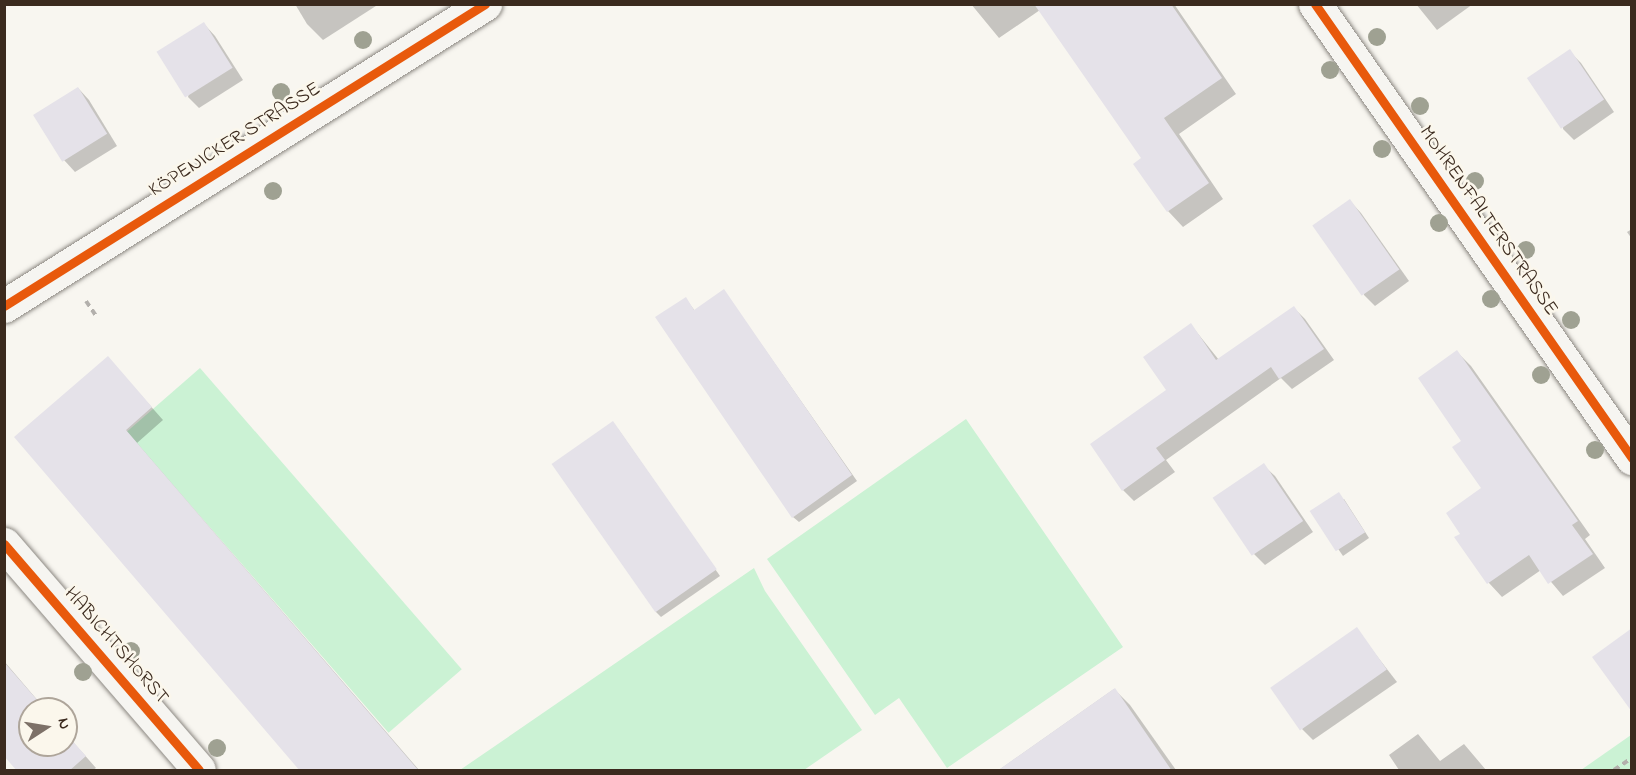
<!DOCTYPE html>
<html>
<head>
<meta charset="utf-8">
<style>
	body { margin:0 }
	#map { position:relative; width:1636px; height:775px; overflow:hidden; background:#f8f6f0; font-family:"Indie Flower",sans-serif }
	div>[style] { position:absolute }
	[style*='--x'] { left:calc(var(--x)*1px); top:calc(var(--y)*1px); width:calc(var(--w)*1px); rotate:calc(var(--a)*1deg) }
	.green>* { inset:0; background:#cbf2d4; transform-origin:0 0 }
	.shadow>* { inset:0; background:#0003 }
	.building>* { inset:0; background:#e5e2e9; transform-origin:0 0 }
	.path>* { height:4px; margin-top:-2px; transform-origin:0; background:repeating-linear-gradient(90deg,#b3b0ac 0 6px,transparent 0 10.5px) }
	.roads { filter:drop-shadow(0 0 2px #8b8781) drop-shadow(0 0 2px #8b8781) }
	.street>* { height:33px; margin:-16.5px; padding:0 16.5px; transform-origin:16.5px; border-radius:16.5px; background:#f6f5f1 }
	.secondary>* { height:33px; margin:-16.5px; padding:0 16.5px; transform-origin:16.5px; border-radius:16.5px; background:#f6f5f1 }
	.cycleway>* { height:9px; margin:-4.5px; padding:0 4.5px; transform-origin:4.5px; border-radius:4.5px; background:#e8590c }
	.trees>* { width:18px; height:18px; margin:-9px; border-radius:50%; background:#9fa192 }
	span { translate:-50% -50%; white-space:nowrap; text-align:center; line-height:1.15; -webkit-text-stroke:5px #fbf7ec; paint-order:stroke }
	.street-label { font-size:20px; color:#3b2a1e }
	.frame { position:absolute; inset:0; border:6px solid #3b2a1e; pointer-events:none }
	.north { position:absolute; left:18px; top:697px; width:60px; height:60px; box-sizing:border-box; background:#fbf7ec; border:2px solid #aea59a; border-radius:50%; rotate:78deg; font-size:16px; font-weight:700; line-height:24px; text-align:center; color:#3b2a1e }
	.north::after { content:''; display:block; margin:auto; width:21px; height:27px; background:#7d7168; clip-path:polygon(50% 0,100% 100%,50% 72%,0 100%) }
</style>
</head>
<body>
<div id="map">
	<div class="green">
		<i style="left:200px;top:368px;width:399px;height:97px;rotate:49deg"></i>
		<i style="clip-path:polygon(966px 419px,1123px 647px,947px 768px,899px 698px,875px 715px,767px 559px)"></i>
		<i style="clip-path:polygon(754px 568px,765px 591px,862px 730px,804px 770px,460px 770px)"></i>
		<i style="clip-path:polygon(1631px 735px,1631px 770px,1581px 770px)"></i>
	</div>
	<div class="shadow">
		<i style="clip-path:polygon(295px 4px,379px 4px,323px 40px,307px 24px)"></i>
		<i style="clip-path:polygon(971px 4px,1174px 4px,1236px 94px,1179px 134px,1223px 199px,1183px 227px,1168px 211px,1143px 159px,1040px 10px,999px 38px)"></i>
		<i style="clip-path:polygon(1416px 4px,1473px 4px,1437px 30px)"></i>
		<i style="clip-path:polygon(204px 24px,215px 36px,243px 80px,199px 108px,188px 97px)"></i>
		<i style="clip-path:polygon(1569px 51px,1581px 63px,1614px 112px,1574px 140px,1563px 129px)"></i>
		<i style="clip-path:polygon(78px 88px,89px 100px,117px 146px,75px 172px,64px 160px,35px 115px)"></i>
		<i style="clip-path:polygon(1350px 201px,1361px 213px,1409px 281px,1375px 306px,1364px 295px)"></i>
		<i style="clip-path:polygon(1632px 229px,1632px 239px,1627px 232px)"></i>
		<i style="clip-path:polygon(724px 291px,857px 481px,799px 522px,793px 517px,686px 299px,695px 311px)"></i>
		<i style="clip-path:polygon(1294px 308px,1305px 319px,1334px 360px,1292px 389px,1281px 378px,1166px 460px,1175px 472px,1134px 501px,1123px 490px,1168px 390px,1191px 325px,1219px 360px)"></i>
		<i style="clip-path:polygon(1457px 352px,1471px 366px,1590px 535px,1585px 539px,1605px 568px,1563px 596px,1541px 570px,1502px 597px,1489px 583px,1457px 538px,1462px 534px,1484px 489px,1463px 441px)"></i>
		<i style="clip-path:polygon(108px 358px,163px 420px,137px 443px,419px 770px,303px 770px,16px 437px)"></i>
		<i style="clip-path:polygon(618px 429px,720px 576px,661px 617px,656px 612px)"></i>
		<i style="clip-path:polygon(1263px 465px,1275px 476px,1313px 532px,1265px 565px,1254px 554px,1215px 499px)"></i>
		<i style="clip-path:polygon(1344px 499px,1369px 538px,1343px 556px,1312px 511px)"></i>
		<i style="clip-path:polygon(1356px 629px,1397px 682px,1313px 740px,1302px 729px)"></i>
		<i style="clip-path:polygon(4px 661px,45px 709px,30px 709px,30px 745px,66px 745px,66px 734px,96px 768px,93px 770px,19px 770px,4px 753px)"></i>
		<i style="clip-path:polygon(1114px 689px,1130px 705px,1176px 770px,999px 770px)"></i>
		<i style="clip-path:polygon(1418px 734px,1440px 761px,1464px 744px,1486px 770px,1399px 770px,1389px 755px)"></i>
	</div>
	<div class="building">
		<i style="clip-path:polygon(1034px 4px,1171px 4px,1222px 78px,1164px 118px,1209px 183px,1167px 212px,1133px 164px,1141px 158px)"></i>
		<i style="left:204px;top:22px;width:54px;height:56px;rotate:58deg"></i>
		<i style="left:1570px;top:49px;width:61px;height:52px;rotate:56deg"></i>
		<i style="left:78px;top:87px;width:55px;height:53px;rotate:58deg"></i>
		<i style="left:1350px;top:199px;width:86px;height:46px;rotate:55deg"></i>
		<i style="clip-path:polygon(724px 289px,852px 475px,792px 518px,655px 317px,686px 297px,694px 310px)"></i>
		<i style="clip-path:polygon(1294px 306px,1324px 349px,1279px 379px,1271px 367px,1156px 448px,1165px 460px,1122px 491px,1090px 444px,1166px 390px,1143px 357px,1191px 323px,1216px 360px)"></i>
		<i style="clip-path:polygon(1457px 350px,1578px 521px,1572px 525px,1593px 554px,1548px 584px,1529px 555px,1487px 584px,1454px 537px,1460px 534px,1446px 513px,1481px 488px,1452px 447px,1461px 441px,1418px 378px)"></i>
		<i style="clip-path:polygon(108px 356px,152px 407px,126px 430px,419px 771px,300px 771px,14px 437px)"></i>
		<i style="left:613px;top:421px;width:181px;height:75px;rotate:55deg"></i>
		<i style="left:1264px;top:463px;width:70px;height:62px;rotate:56deg"></i>
		<i style="left:1339px;top:492px;width:48px;height:35px;rotate:57deg"></i>
		<i style="left:1357px;top:627px;width:52px;height:106px;rotate:55deg"></i>
		<i style="clip-path:polygon(1632px 628px,1632px 712px,1592px 657px)"></i>
		<i style="clip-path:polygon(4px 662px,45px 709px,30px 709px,30px 745px,66px 745px,66px 734px,86px 756px,69px 771px,17px 771px,4px 756px)"></i>
		<i style="clip-path:polygon(1115px 688px,1172px 771px,997px 771px)"></i>
	</div>
	<div class="path">
		<i style="--x:86;--y:301;--w:18;--a:56"></i>
		<i style="--x:1614;--y:770;--w:22;--a:-34"></i>
	</div>
	<div class="roads">
		<div class="street">
			<i style="--x:1315;--y:4;--w:554;--a:55.08"></i>
			<i style="--x:4;--y:544;--w:298;--a:49.2"></i>
		</div>
		<div class="secondary">
			<i style="--x:4;--y:306;--w:568;--a:-32.12"></i>
		</div>
	</div>
	<div class="cycleway">
		<i style="--x:1315;--y:4;--w:554;--a:55.08"></i>
		<i style="--x:4;--y:306;--w:568;--a:-32.12"></i>
		<i style="--x:4;--y:544;--w:298;--a:49.2"></i>
	</div>
	<div class="trees">
		<i style="left:1377px;top:37px"></i>
		<i style="left:363px;top:40px"></i>
		<i style="left:1330px;top:70px"></i>
		<i style="left:281px;top:92px"></i>
		<i style="left:1420px;top:106px"></i>
		<i style="left:1382px;top:149px"></i>
		<i style="left:1475px;top:181px"></i>
		<i style="left:273px;top:191px"></i>
		<i style="left:1439px;top:223px"></i>
		<i style="left:1526px;top:250px"></i>
		<i style="left:1491px;top:299px"></i>
		<i style="left:1571px;top:320px"></i>
		<i style="left:1541px;top:375px"></i>
		<i style="left:1595px;top:450px"></i>
		<i style="left:131px;top:651px"></i>
		<i style="left:83px;top:672px"></i>
		<i style="left:217px;top:748px"></i>
	</div>
	<div class="street-label">
		<span style="left:235px;top:140px;rotate:-32deg">KÖPENICKER STRASSE</span>
		<span style="left:1488px;top:221px;rotate:55deg">MOHRENFALTERSTRASSE</span>
		<span style="left:116px;top:646px;rotate:49deg">HABICHTSHORST</span>
	</div>
	<div class="frame"></div>
	<div class="north">N</div>
</div>
</body>
</html>
